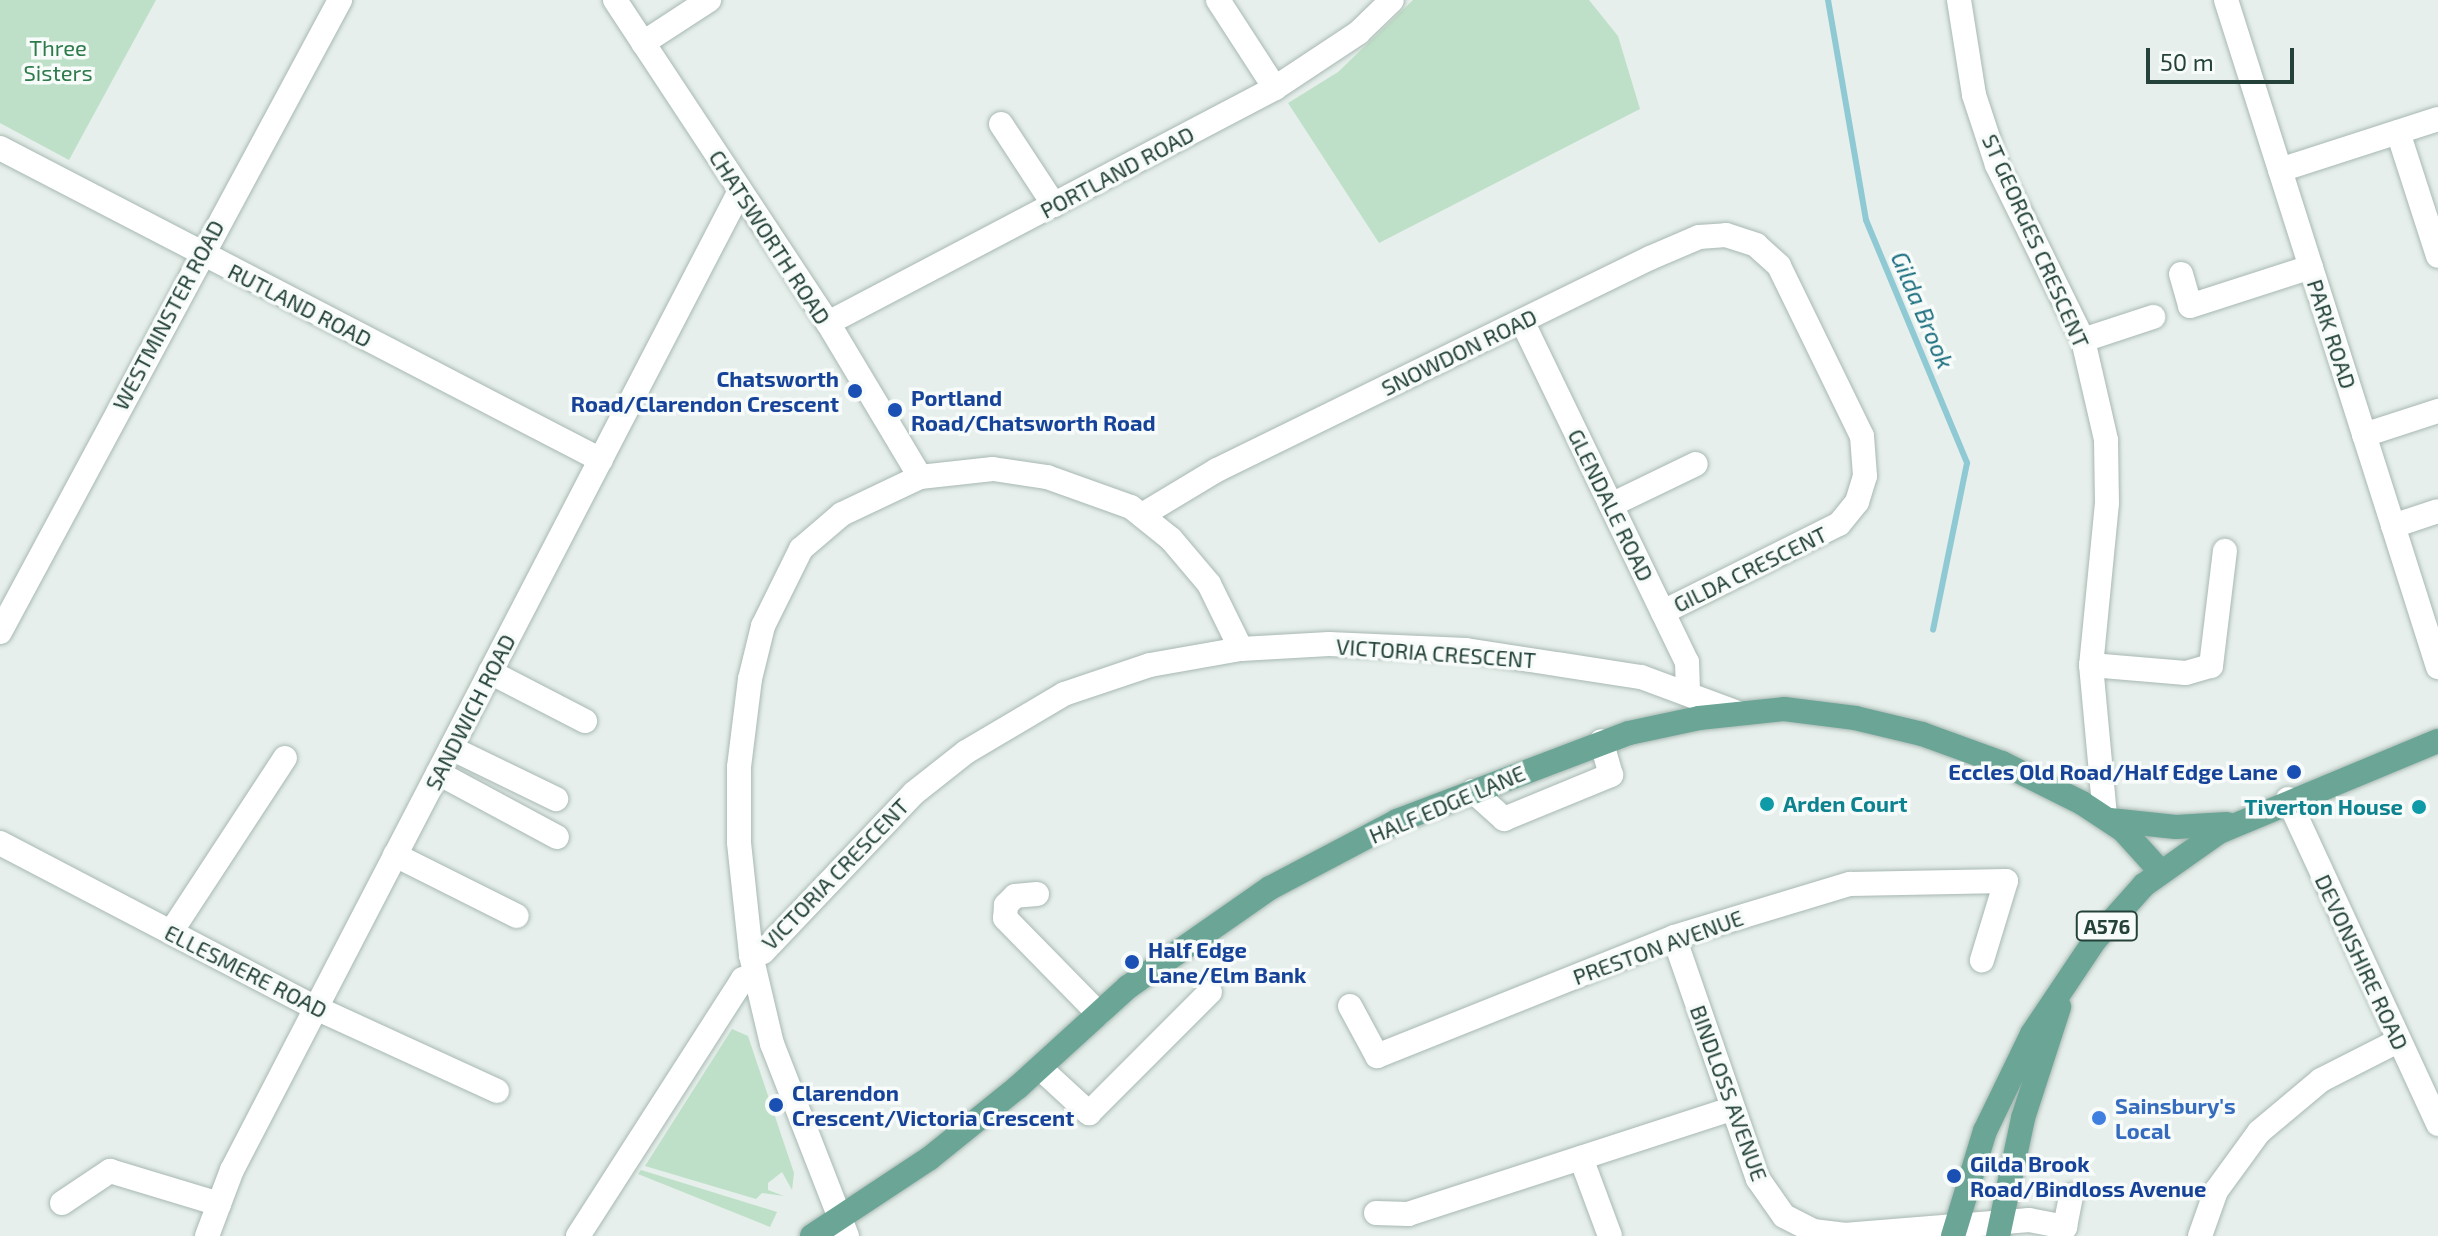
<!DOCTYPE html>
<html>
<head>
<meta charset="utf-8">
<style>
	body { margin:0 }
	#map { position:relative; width:2438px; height:1236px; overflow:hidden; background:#e6efeb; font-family:"Exo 2",sans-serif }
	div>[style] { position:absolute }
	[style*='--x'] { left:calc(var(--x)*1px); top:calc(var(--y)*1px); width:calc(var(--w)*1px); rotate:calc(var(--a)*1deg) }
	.green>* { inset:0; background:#bfe0c8 }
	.stream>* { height:6px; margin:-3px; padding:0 3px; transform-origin:3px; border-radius:3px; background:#8ec9d4 }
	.roads { filter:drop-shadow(0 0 2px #a8b8b2) drop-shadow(0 0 2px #a8b8b2) }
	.minor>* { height:24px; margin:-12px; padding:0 12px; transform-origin:12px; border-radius:12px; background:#fff }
	.major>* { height:24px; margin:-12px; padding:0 12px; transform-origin:12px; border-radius:12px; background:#6aa596 }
	.dots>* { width:22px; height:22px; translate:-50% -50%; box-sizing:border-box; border:4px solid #f7fbf9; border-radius:50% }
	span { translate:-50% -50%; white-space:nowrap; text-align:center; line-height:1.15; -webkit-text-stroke:7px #f7fbf9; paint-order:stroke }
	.shield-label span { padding:2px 6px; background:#f7fbf9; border:2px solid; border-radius:6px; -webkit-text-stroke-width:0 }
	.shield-label { font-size:20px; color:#24423a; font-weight:700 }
	.park-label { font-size:22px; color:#2d7a4b }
	.street-label { font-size:22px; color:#24423a }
	.transit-label { font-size:22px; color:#164399; font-weight:700 }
	.right { translate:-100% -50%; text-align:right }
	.left { translate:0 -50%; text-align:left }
	.culture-label { font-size:22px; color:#0d838f; font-weight:700 }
	.shop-label { font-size:22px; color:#366cbe; font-weight:700 }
	.water-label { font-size:24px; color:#1c6f80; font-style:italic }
	.scale { position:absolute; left:2146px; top:48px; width:148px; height:36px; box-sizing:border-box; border:4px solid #24423a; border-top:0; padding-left:10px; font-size:24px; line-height:28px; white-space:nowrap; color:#24423a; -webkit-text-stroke:6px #f7fbf9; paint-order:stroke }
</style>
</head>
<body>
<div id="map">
	<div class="green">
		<i style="clip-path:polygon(0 0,156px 0,69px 160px,0 123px)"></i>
		<i style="clip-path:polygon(1413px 0,1589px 0,1618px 36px,1640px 109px,1379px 243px,1288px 103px,1338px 72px)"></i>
		<i style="clip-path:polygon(732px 1029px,748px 1036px,794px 1173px,792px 1190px,782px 1172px,768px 1183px,768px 1190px,784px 1196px,762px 1193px,756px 1199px,645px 1166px)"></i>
		<i style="clip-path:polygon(641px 1170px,777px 1212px,770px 1227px,638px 1174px)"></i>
	</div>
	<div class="stream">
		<i style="--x:1828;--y:0;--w:223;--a:80.2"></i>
		<i style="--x:1866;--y:220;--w:263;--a:67.4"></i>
		<i style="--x:1967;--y:463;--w:170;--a:101.5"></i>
	</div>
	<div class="roads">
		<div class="minor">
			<i style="--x:615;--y:0;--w:387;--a:56.6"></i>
			<i style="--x:828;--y:323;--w:179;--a:59.1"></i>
			<i style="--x:1218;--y:0;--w:105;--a:57.1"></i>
			<i style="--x:1959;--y:0;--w:96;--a:81"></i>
			<i style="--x:1974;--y:95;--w:74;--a:71.8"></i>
			<i style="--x:1997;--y:165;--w:195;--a:63.8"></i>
			<i style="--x:2083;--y:340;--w:103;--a:77"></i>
			<i style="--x:2106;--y:440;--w:63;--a:89.1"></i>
			<i style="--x:2107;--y:503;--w:163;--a:95.6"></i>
			<i style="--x:2091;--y:665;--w:152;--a:84.7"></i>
			<i style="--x:2226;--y:0;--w:700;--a:72.37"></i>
			<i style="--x:643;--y:43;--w:79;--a:-33.1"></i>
			<i style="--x:1001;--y:124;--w:97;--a:56.8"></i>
			<i style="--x:2398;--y:132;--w:130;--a:72.1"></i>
			<i style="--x:0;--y:148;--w:677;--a:27.44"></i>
			<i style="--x:2280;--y:170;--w:166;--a:-17.9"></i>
			<i style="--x:2181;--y:274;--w:33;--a:74"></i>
			<i style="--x:2190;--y:306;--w:127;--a:-17.9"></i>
			<i style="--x:1522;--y:321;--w:379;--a:64.2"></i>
			<i style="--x:1687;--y:662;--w:29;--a:88"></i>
			<i style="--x:828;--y:323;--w:505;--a:-27.73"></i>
			<i style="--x:1275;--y:88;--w:100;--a:-33.5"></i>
			<i style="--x:1358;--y:33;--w:47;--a:-44.1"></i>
			<i style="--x:2083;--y:340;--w:74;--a:-18.2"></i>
			<i style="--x:2364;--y:435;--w:78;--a:-18"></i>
			<i style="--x:1611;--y:505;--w:94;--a:-25.8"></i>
			<i style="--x:1142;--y:515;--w:87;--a:-31"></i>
			<i style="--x:1217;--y:470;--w:482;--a:-26.1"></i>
			<i style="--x:1650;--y:258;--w:53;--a:-23.2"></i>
			<i style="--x:1699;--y:237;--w:27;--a:-4"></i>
			<i style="--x:1726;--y:235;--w:32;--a:18"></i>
			<i style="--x:1756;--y:245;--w:31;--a:42"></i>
			<i style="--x:1779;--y:266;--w:189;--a:64"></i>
			<i style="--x:1862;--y:436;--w:40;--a:85.7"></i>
			<i style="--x:1865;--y:476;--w:27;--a:107"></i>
			<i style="--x:1857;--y:502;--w:28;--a:129"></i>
			<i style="--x:1839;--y:524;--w:197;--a:153.4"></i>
			<i style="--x:2393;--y:526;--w:47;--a:-18.4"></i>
			<i style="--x:0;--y:632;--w:718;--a:-61.72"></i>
			<i style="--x:2091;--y:665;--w:95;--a:4.8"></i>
			<i style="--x:2186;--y:673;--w:26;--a:-16"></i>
			<i style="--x:2211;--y:666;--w:116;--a:-83.1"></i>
			<i style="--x:490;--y:672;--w:107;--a:27.3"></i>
			<i style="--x:451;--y:748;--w:117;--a:25.9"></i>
			<i style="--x:438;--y:773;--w:135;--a:28.3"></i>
			<i style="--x:1473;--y:791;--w:42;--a:42.1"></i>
			<i style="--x:1504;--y:819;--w:116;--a:-22.4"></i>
			<i style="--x:1611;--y:775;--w:35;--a:-106"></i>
			<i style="--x:2288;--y:799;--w:358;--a:65.2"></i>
			<i style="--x:0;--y:843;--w:356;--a:27.6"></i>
			<i style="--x:316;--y:1008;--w:199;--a:24.6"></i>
			<i style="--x:395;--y:855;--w:136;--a:26.6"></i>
			<i style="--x:1037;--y:894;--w:22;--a:175"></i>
			<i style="--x:1015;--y:896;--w:13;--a:135"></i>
			<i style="--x:1006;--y:905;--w:13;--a:94"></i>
			<i style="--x:1005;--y:918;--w:134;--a:45.6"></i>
			<i style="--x:171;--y:932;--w:208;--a:-56.8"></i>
			<i style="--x:1674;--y:937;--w:256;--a:70.9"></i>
			<i style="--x:1758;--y:1179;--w:45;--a:54.9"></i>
			<i style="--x:1784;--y:1216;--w:33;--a:27"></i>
			<i style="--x:1813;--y:1231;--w:31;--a:7"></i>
			<i style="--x:1844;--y:1235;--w:186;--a:-4.6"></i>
			<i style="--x:2029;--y:1220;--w:37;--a:11"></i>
			<i style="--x:2065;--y:1227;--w:32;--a:-79"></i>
			<i style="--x:751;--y:955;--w:12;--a:-14"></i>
			<i style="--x:763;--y:952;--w:219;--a:-46.5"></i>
			<i style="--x:914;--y:793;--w:66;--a:-38.3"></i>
			<i style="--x:966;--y:752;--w:114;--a:-30.6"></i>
			<i style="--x:1064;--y:694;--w:91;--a:-18.6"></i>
			<i style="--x:1150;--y:665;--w:92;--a:-10"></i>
			<i style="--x:1241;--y:649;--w:88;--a:-3.3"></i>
			<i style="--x:1329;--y:644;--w:137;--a:2.5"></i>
			<i style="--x:1466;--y:650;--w:177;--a:8.8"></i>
			<i style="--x:1641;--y:677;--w:103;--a:20.4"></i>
			<i style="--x:1350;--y:1006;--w:57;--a:61.6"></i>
			<i style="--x:1377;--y:1056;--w:320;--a:-21.8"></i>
			<i style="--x:1674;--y:937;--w:184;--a:-16.8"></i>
			<i style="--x:1850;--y:884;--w:156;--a:-1.1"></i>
			<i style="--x:2006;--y:881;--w:83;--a:106.9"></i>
			<i style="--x:1040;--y:1068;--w:67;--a:42.6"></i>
			<i style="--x:1089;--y:1113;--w:171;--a:-45"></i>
			<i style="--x:1581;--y:1158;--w:83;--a:69.6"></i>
			<i style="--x:62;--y:1203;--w:58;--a:-33.7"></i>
			<i style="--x:110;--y:1171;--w:114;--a:16.8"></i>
			<i style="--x:1376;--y:1213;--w:32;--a:2"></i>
			<i style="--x:1408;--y:1214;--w:341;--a:-18"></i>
			<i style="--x:207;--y:1236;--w:71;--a:-69.3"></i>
			<i style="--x:232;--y:1170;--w:1103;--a:-62.58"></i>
			<i style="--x:578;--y:1236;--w:305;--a:-57.3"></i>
			<i style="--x:743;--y:979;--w:12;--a:-14"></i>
			<i style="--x:847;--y:1236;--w:206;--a:-111.3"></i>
			<i style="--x:772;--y:1044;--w:91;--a:-103.3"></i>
			<i style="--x:751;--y:955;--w:114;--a:-96.1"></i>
			<i style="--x:739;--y:842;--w:75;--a:-90"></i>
			<i style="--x:739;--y:767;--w:89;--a:-82.9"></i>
			<i style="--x:750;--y:679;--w:55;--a:-76.2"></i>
			<i style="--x:763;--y:626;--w:86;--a:-63.7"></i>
			<i style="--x:801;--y:549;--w:54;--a:-40.5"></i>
			<i style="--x:842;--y:514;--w:86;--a:-25.4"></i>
			<i style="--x:920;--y:477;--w:73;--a:-6.3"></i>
			<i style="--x:993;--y:469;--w:55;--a:8.4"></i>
			<i style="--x:1047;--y:477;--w:89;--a:19.7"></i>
			<i style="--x:1131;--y:507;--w:51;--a:38.7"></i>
			<i style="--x:1171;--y:539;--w:59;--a:49.8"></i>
			<i style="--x:1209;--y:584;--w:72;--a:63.8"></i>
			<i style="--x:2200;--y:1236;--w:48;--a:-70.4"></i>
			<i style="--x:2216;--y:1191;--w:73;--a:-53.9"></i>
			<i style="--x:2259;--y:1132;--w:81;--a:-40"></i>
			<i style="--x:2321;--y:1080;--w:86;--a:-26.9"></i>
		</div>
		<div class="major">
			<i style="--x:2110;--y:820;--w:66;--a:6.1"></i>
			<i style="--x:2176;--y:827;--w:51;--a:-3.4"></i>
			<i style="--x:812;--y:1236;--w:141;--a:-33.5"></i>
			<i style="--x:930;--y:1158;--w:113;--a:-38.9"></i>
			<i style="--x:1018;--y:1087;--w:149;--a:-42.3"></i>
			<i style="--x:1128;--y:987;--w:173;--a:-34.9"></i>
			<i style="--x:1270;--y:888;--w:144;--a:-27.8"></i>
			<i style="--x:1397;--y:821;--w:248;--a:-20.8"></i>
			<i style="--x:1629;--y:733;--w:72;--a:-12.1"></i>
			<i style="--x:1699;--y:718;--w:85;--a:-6"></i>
			<i style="--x:1784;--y:709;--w:72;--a:7.2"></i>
			<i style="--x:1855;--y:718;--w:69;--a:13.4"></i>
			<i style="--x:1922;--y:734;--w:85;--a:19.9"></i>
			<i style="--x:2002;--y:763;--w:89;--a:26.6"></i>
			<i style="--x:2082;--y:803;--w:49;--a:33.4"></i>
			<i style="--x:2123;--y:830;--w:55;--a:47.9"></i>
			<i style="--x:1953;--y:1236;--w:110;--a:-73.1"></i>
			<i style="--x:1985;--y:1131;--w:108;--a:-64.1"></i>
			<i style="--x:2032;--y:1034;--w:113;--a:-56.2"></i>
			<i style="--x:2095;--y:940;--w:74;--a:-48.3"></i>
			<i style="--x:2144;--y:885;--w:92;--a:-35.2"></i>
			<i style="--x:2219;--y:832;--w:237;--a:-22.6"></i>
			<i style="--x:1998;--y:1236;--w:121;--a:-78"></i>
			<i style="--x:2023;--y:1118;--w:117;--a:-72"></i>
		</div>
	</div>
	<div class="dots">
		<i style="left:855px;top:391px;background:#1a4fb4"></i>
		<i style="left:895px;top:410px;background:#1a4fb4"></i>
		<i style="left:2294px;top:772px;background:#1a4fb4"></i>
		<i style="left:1767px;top:804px;background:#0f9aa8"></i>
		<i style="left:2419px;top:807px;background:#0f9aa8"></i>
		<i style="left:1132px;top:962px;background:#1a4fb4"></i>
		<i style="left:776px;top:1105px;background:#1a4fb4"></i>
		<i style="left:2099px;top:1118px;background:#3f7fe0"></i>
		<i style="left:1954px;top:1176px;background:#1a4fb4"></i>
	</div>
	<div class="shield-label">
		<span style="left:2107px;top:926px">A576</span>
	</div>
	<div class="park-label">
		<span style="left:58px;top:60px">Three<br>Sisters</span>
	</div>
	<div class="street-label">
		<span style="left:1117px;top:172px;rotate:-28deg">PORTLAND ROAD</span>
		<span style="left:770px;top:237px;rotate:57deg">CHATSWORTH ROAD</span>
		<span style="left:2036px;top:241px;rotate:66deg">ST GEORGES CRESCENT</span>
		<span style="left:300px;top:305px;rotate:27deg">RUTLAND ROAD</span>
		<span style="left:168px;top:315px;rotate:-62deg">WESTMINSTER ROAD</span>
		<span style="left:2332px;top:334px;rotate:72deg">PARK ROAD</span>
		<span style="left:1459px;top:352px;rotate:-26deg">SNOWDON ROAD</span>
		<span style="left:1611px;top:505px;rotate:64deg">GLENDALE ROAD</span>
		<span style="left:1750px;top:569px;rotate:-26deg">GILDA CRESCENT</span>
		<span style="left:1436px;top:653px;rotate:4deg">VICTORIA CRESCENT</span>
		<span style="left:470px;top:712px;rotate:-63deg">SANDWICH ROAD</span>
		<span style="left:1447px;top:804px;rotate:-23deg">HALF EDGE LANE</span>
		<span style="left:835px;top:874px;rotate:-46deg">VICTORIA CRESCENT</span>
		<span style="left:1658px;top:947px;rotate:-20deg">PRESTON AVENUE</span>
		<span style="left:2362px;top:962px;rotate:65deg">DEVONSHIRE ROAD</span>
		<span style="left:246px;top:971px;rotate:27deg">ELLESMERE ROAD</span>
		<span style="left:1729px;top:1093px;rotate:70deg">BINDLOSS AVENUE</span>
	</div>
	<div class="transit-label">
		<span class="right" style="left:839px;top:391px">Chatsworth<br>Road/Clarendon Crescent</span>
		<span class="left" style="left:911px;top:410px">Portland<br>Road/Chatsworth Road</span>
		<span class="right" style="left:2278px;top:772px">Eccles Old Road/Half Edge Lane</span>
		<span class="left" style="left:1148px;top:962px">Half Edge<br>Lane/Elm Bank</span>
		<span class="left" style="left:792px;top:1105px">Clarendon<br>Crescent/Victoria Crescent</span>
		<span class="left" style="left:1970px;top:1176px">Gilda Brook<br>Road/Bindloss Avenue</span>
	</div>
	<div class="culture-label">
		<span class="left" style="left:1783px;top:804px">Arden Court</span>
		<span class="right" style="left:2403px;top:807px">Tiverton House</span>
	</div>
	<div class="shop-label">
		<span class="left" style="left:2115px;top:1118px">Sainsbury's<br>Local</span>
	</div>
	<div class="water-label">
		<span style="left:1923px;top:310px;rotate:67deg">Gilda Brook</span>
	</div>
	<div class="scale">50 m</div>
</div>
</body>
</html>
